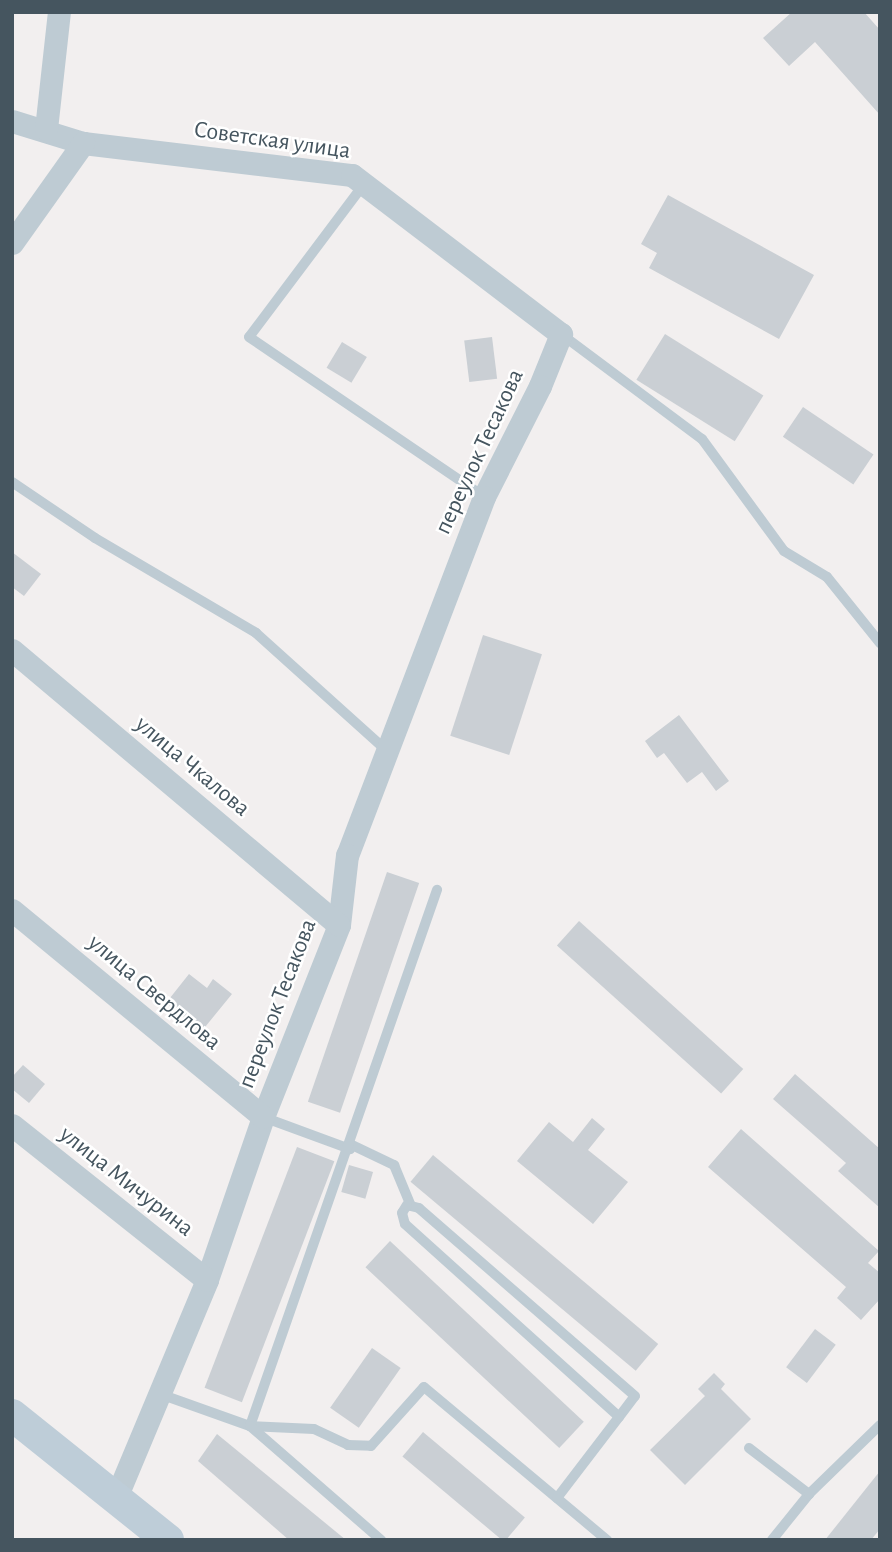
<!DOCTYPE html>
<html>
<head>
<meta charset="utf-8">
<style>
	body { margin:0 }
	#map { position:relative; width:892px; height:1552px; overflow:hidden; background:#f2efef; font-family:"Alegreya Sans",sans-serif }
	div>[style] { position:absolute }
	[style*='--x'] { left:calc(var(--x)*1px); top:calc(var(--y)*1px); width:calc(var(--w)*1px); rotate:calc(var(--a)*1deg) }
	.building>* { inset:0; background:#cacfd4; transform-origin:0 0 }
	.service>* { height:10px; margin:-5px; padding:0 5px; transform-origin:5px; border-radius:5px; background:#becbd3 }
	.minor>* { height:23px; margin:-11.5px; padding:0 11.5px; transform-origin:11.5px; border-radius:11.5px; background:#becbd3 }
	.secondary>* { height:32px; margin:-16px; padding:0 16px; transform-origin:16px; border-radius:16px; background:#becdd8 }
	span { translate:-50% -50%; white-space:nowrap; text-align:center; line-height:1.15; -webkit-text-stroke:5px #fff; paint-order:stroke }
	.street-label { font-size:24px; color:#45555f }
	.frame { position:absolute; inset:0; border:14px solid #45555f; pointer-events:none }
</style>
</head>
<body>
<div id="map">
	<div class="building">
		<i style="clip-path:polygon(792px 12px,864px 12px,880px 30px,880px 115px,815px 42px,789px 66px,763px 38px)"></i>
		<i style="clip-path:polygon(668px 195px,814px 275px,779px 339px,649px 268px,657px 253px,641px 244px)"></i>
		<i style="left:665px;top:334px;width:116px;height:54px;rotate:32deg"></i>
		<i style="left:492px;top:337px;width:42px;height:28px;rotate:83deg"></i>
		<i style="left:342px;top:342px;width:29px;height:30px;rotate:31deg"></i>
		<i style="left:803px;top:407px;width:85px;height:36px;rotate:34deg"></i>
		<i style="clip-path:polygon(12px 552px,41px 574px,24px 596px,12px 587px)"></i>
		<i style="left:483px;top:635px;width:62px;height:106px;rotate:18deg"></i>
		<i style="clip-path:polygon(679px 715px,729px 781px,716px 791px,702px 772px,687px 783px,664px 753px,657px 758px,645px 741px)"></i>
		<i style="left:387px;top:872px;width:34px;height:243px;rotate:19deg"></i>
		<i style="left:579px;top:921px;width:221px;height:33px;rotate:42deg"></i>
		<i style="clip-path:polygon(189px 974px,207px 988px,213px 979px,232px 994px,201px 1032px,166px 1003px)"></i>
		<i style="clip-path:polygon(23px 1065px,45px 1084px,29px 1103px,12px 1089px,12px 1077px)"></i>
		<i style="clip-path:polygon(795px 1074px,880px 1149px,880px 1208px,838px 1171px,846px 1163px,773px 1099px)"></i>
		<i style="clip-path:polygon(592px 1118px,605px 1129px,588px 1150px,628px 1182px,593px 1224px,517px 1161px,549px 1122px,573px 1142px)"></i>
		<i style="clip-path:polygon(741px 1129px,879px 1251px,868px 1263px,880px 1273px,880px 1299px,861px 1320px,837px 1298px,846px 1287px,708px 1167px)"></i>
		<i style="left:297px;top:1147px;width:40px;height:258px;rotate:21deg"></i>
		<i style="left:433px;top:1155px;width:294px;height:35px;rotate:40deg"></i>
		<i style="left:349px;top:1165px;width:25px;height:28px;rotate:16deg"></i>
		<i style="left:390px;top:1241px;width:265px;height:36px;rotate:43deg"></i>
		<i style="left:815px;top:1329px;width:26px;height:48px;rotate:37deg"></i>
		<i style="left:372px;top:1348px;width:35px;height:73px;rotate:35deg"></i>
		<i style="clip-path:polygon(714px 1373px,725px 1384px,721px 1389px,751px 1419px,685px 1485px,650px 1450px,705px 1396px,698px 1389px)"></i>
		<i style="left:423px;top:1432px;width:133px;height:32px;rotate:40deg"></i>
		<i style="clip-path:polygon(217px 1434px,346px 1540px,289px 1540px,198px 1461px)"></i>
		<i style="clip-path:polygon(880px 1471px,880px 1529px,871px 1540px,825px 1540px)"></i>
	</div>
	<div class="service">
		<i style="--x:364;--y:184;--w:191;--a:126.9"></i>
		<i style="--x:249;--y:337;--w:284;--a:34.2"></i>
		<i style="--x:561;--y:334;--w:176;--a:36.7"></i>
		<i style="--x:702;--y:439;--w:139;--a:53.8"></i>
		<i style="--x:784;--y:551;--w:50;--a:31.2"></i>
		<i style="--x:827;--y:577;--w:85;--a:51.2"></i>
		<i style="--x:12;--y:482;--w:100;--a:34"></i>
		<i style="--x:95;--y:538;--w:187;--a:30.5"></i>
		<i style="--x:256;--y:633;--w:176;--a:42"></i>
		<i style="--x:263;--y:1117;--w:93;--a:20.2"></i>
		<i style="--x:352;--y:1145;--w:47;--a:25.5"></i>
		<i style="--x:394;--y:1165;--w:44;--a:67.5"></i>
		<i style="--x:160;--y:1394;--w:96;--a:19.6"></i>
		<i style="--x:250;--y:1426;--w:568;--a:-70.77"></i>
		<i style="--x:250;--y:1426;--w:64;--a:2.7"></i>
		<i style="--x:314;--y:1429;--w:38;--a:25"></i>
		<i style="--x:348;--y:1445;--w:23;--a:2"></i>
		<i style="--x:371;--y:1446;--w:79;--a:-48.1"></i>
		<i style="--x:424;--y:1387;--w:239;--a:39.9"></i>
		<i style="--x:250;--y:1426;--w:174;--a:41"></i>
		<i style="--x:749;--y:1448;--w:76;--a:37.5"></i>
		<i style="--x:557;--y:1498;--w:102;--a:-52.6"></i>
		<i style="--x:619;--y:1417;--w:26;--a:-53"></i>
		<i style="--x:635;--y:1396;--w:286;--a:-139"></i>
		<i style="--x:419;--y:1208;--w:12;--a:-166"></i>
		<i style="--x:407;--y:1205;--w:9;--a:122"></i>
		<i style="--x:402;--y:1213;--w:11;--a:75"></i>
		<i style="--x:405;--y:1224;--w:288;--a:42"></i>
		<i style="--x:772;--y:1540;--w:59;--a:-51.2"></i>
		<i style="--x:809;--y:1494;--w:99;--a:-44.2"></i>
	</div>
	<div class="minor">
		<i style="--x:12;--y:121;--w:74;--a:17.2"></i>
		<i style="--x:83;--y:143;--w:271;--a:6.8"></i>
		<i style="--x:352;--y:175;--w:263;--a:37.3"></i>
		<i style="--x:561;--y:334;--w:56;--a:112"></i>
		<i style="--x:540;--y:386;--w:124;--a:116.8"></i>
		<i style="--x:484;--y:497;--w:383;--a:110.9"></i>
		<i style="--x:347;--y:855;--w:70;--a:96.5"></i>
		<i style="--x:339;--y:925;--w:206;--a:111.6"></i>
		<i style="--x:263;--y:1117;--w:172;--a:109"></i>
		<i style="--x:207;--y:1280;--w:236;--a:112.7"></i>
		<i style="--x:46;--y:129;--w:118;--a:-83.7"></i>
		<i style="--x:12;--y:243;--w:123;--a:-54.6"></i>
		<i style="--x:12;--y:650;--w:427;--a:40.1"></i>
		<i style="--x:12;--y:910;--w:325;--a:39.5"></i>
		<i style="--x:12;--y:1125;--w:249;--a:38.5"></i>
	</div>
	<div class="secondary">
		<i style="--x:12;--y:1415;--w:200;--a:38.7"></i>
	</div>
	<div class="street-label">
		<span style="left:272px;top:141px;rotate:8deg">Советская улица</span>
		<span style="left:480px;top:452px;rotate:-65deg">переулок Тесакова</span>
		<span style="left:192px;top:767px;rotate:40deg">улица Чкалова</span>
		<span style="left:154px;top:993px;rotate:40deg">улица Свердлова</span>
		<span style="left:278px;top:1004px;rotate:-69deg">переулок Тесакова</span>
		<span style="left:126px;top:1182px;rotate:38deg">улица Мичурина</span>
	</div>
	<div class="frame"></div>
</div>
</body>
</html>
